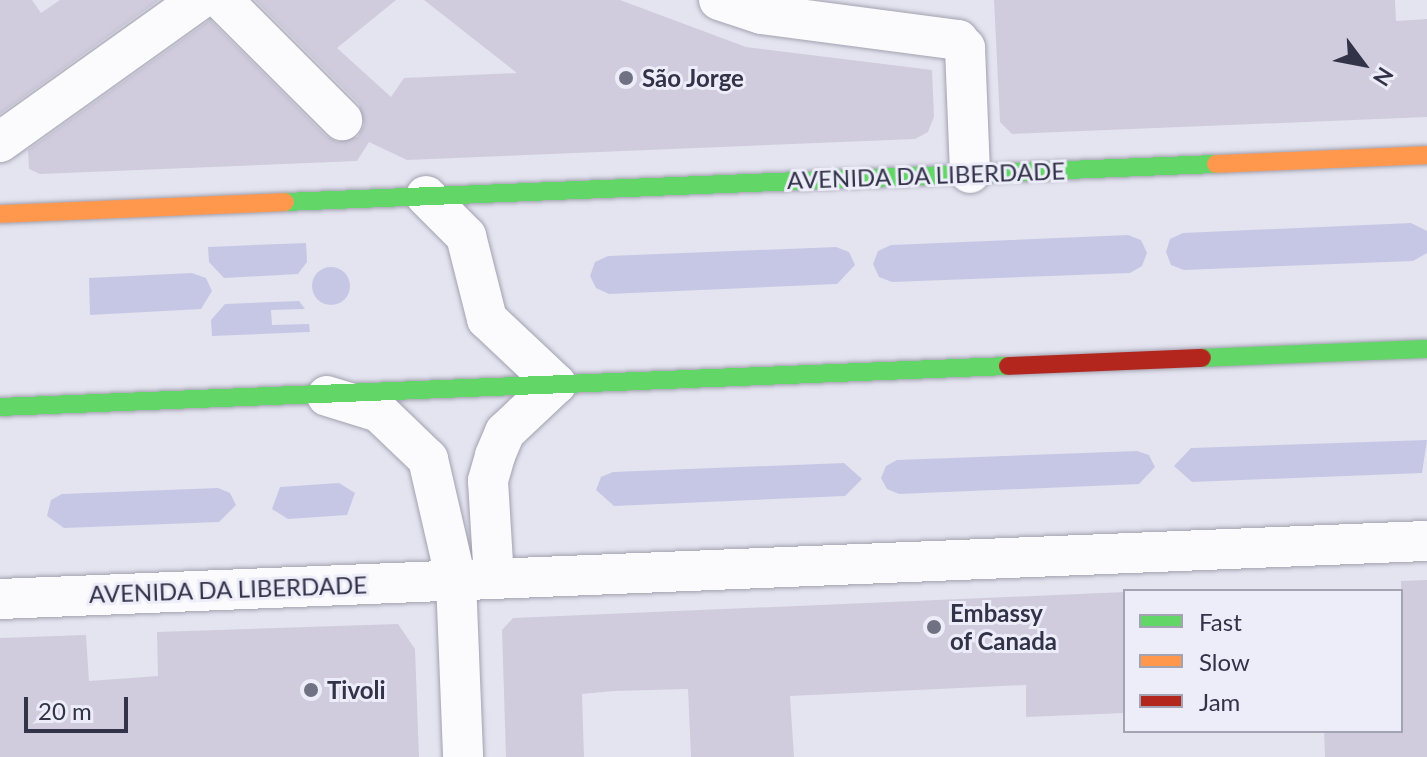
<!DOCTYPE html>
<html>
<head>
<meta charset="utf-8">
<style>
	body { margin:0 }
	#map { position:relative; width:1427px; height:757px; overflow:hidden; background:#e4e4f0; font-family:Lato,sans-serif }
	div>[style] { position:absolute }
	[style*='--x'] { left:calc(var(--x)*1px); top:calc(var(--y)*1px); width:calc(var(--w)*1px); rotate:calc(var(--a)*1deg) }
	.green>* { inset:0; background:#c6c7e5 }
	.round { border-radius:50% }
	.building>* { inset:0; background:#d0ccdd }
	.roads { filter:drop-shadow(0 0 2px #a1a1b0) drop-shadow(0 0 2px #a1a1b0) }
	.street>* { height:40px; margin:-20px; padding:0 20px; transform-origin:20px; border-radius:20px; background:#fbfbfd }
	.fast>* { height:18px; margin:-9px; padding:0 9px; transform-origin:9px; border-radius:9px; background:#63d668 }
	.slow>* { height:18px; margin:-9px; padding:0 9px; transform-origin:9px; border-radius:9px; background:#ff974d }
	.jam>* { height:18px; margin:-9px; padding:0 9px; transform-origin:9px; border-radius:9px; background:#b3261e }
	.dots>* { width:22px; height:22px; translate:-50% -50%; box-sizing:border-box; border:4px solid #ededf9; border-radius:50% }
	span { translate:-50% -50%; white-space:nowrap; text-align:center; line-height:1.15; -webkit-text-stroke:6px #ededf9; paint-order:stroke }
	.poi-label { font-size:24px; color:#323349; font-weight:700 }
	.left { translate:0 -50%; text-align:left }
	.street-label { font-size:24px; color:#323349 }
	.legend { position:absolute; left:1123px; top:589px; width:280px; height:144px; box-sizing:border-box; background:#ededf9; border:2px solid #a2a3b3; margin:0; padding:10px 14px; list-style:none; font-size:24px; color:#323349 }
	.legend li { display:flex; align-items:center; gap:16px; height:40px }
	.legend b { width:40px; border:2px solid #a2a3b3 }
	.north { position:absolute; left:1323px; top:24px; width:80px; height:80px; -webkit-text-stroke:6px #ededf9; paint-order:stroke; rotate:122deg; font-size:22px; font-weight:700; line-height:32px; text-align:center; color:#323349 }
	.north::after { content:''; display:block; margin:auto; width:28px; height:36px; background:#323349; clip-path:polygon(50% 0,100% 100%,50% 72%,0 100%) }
	.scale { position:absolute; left:24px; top:697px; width:104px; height:36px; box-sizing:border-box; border:4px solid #323349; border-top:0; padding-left:10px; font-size:24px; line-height:28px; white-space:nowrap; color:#323349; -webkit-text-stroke:6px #ededf9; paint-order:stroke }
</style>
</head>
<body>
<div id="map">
	<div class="green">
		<i style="clip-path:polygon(1411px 223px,1427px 231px,1427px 253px,1413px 261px,1184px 270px,1171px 265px,1166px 252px,1170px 239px,1183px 233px)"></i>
		<i style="clip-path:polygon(1128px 235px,1141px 240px,1147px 253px,1142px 266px,1130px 273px,892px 282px,879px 277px,873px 264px,878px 251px,891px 245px)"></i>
		<i style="clip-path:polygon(306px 243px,307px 262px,298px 274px,224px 278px,209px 262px,208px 247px)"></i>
		<i style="clip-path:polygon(836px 247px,849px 252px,855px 265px,837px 284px,609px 294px,596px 288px,590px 276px,595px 262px,608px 256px)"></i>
		<i class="round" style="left:312px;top:267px;width:38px;height:38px"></i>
		<i style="clip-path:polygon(192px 273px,206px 278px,212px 291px,201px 309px,90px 315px,89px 278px)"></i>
		<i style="clip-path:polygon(299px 301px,305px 309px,271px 310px,272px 325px,309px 324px,310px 332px,212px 336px,211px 320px,225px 304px)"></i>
		<i style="clip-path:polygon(1427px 440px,1422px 473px,1192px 482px,1174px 466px,1191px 448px)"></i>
		<i style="clip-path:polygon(1137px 451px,1149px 455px,1155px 467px,1139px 484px,899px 494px,887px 489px,881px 478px,886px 466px,897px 460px)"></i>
		<i style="clip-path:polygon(844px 463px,862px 479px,845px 496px,614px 506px,596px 490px,601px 477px,613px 472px)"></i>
		<i style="clip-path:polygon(339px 483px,355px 493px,347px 515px,288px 519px,272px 509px,280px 487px)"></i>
		<i style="clip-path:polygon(218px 488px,230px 493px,236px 505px,219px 522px,64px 528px,47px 516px,51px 500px,62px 494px)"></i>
	</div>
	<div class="building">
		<i style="clip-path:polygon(0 0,32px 0,41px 13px,60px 0,159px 0,0 114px)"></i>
		<i style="clip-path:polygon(255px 0,396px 0,337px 48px,391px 97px,404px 78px,517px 73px,424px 0,620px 0,746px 47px,932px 70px,934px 117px,928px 132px,915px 139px,407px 160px,369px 142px,357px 161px,40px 174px,29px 169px,28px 150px,210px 20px,326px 136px,337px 142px,358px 137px,364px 125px,359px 104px)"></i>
		<i style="clip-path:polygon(994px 0,1395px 0,1396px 21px,1427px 19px,1427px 117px,1012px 134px,1000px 122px)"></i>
		<i style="clip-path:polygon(1427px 580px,1427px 757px,1325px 757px,1324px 731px,1401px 731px,1401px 581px)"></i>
		<i style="clip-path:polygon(1125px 592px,1125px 713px,1026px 717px,1026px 685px,790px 696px,794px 757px,691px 757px,688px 689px,614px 691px,582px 694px,584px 757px,506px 757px,502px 630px,513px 618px)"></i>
		<i style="clip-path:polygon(398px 624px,415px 649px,419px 757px,0 757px,0 638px,86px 635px,89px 681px,158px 676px,157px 632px)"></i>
	</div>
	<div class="roads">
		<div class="street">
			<i style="--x:222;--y:0;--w:170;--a:45"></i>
			<i style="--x:719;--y:0;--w:44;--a:18.4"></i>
			<i style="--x:761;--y:14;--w:199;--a:7.5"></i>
			<i style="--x:958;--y:40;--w:11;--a:49"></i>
			<i style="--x:965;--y:48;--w:125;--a:87.7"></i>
			<i style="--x:0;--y:142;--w:244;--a:-35.5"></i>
			<i style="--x:426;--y:196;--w:57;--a:45"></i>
			<i style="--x:466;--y:236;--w:86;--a:75.8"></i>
			<i style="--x:487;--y:319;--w:95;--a:43.3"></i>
			<i style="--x:556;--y:384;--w:70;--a:136.7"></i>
			<i style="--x:505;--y:432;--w:26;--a:113"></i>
			<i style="--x:495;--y:456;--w:26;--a:106"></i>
			<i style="--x:488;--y:481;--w:98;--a:86.5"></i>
			<i style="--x:327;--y:396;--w:54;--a:17.1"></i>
			<i style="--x:379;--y:412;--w:68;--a:43.8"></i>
			<i style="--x:428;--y:459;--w:124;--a:77"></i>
			<i style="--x:456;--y:580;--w:177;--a:87.7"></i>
			<i style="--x:0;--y:599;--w:1428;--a:-2.33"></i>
		</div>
		<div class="fast">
			<i style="--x:285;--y:202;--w:932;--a:-2.34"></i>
			<i style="--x:1202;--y:358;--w:225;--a:-2.3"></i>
			<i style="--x:0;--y:407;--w:1009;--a:-2.33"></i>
		</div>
		<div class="slow">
			<i style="--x:1216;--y:164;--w:211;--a:-2.4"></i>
			<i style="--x:0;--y:214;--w:285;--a:-2.4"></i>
		</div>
		<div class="jam">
			<i style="--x:1008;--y:366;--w:194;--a:-2.4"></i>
		</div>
	</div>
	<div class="dots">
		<i style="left:626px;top:78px;background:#707183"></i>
		<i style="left:934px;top:627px;background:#707183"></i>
		<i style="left:311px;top:690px;background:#707183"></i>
	</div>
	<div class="poi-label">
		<span class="left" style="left:642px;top:78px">São Jorge</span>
		<span class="left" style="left:950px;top:627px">Embassy<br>of Canada</span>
		<span class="left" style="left:327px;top:690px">Tivoli</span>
	</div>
	<div class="street-label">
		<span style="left:926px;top:175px;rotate:-2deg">AVENIDA DA LIBERDADE</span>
		<span style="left:228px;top:589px;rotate:-2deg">AVENIDA DA LIBERDADE</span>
	</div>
	<ul class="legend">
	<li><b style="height:10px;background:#63d668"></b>Fast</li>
	<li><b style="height:10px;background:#ff974d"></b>Slow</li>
	<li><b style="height:10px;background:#b3261e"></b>Jam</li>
	</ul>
	<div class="north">N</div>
	<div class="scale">20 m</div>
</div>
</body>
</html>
